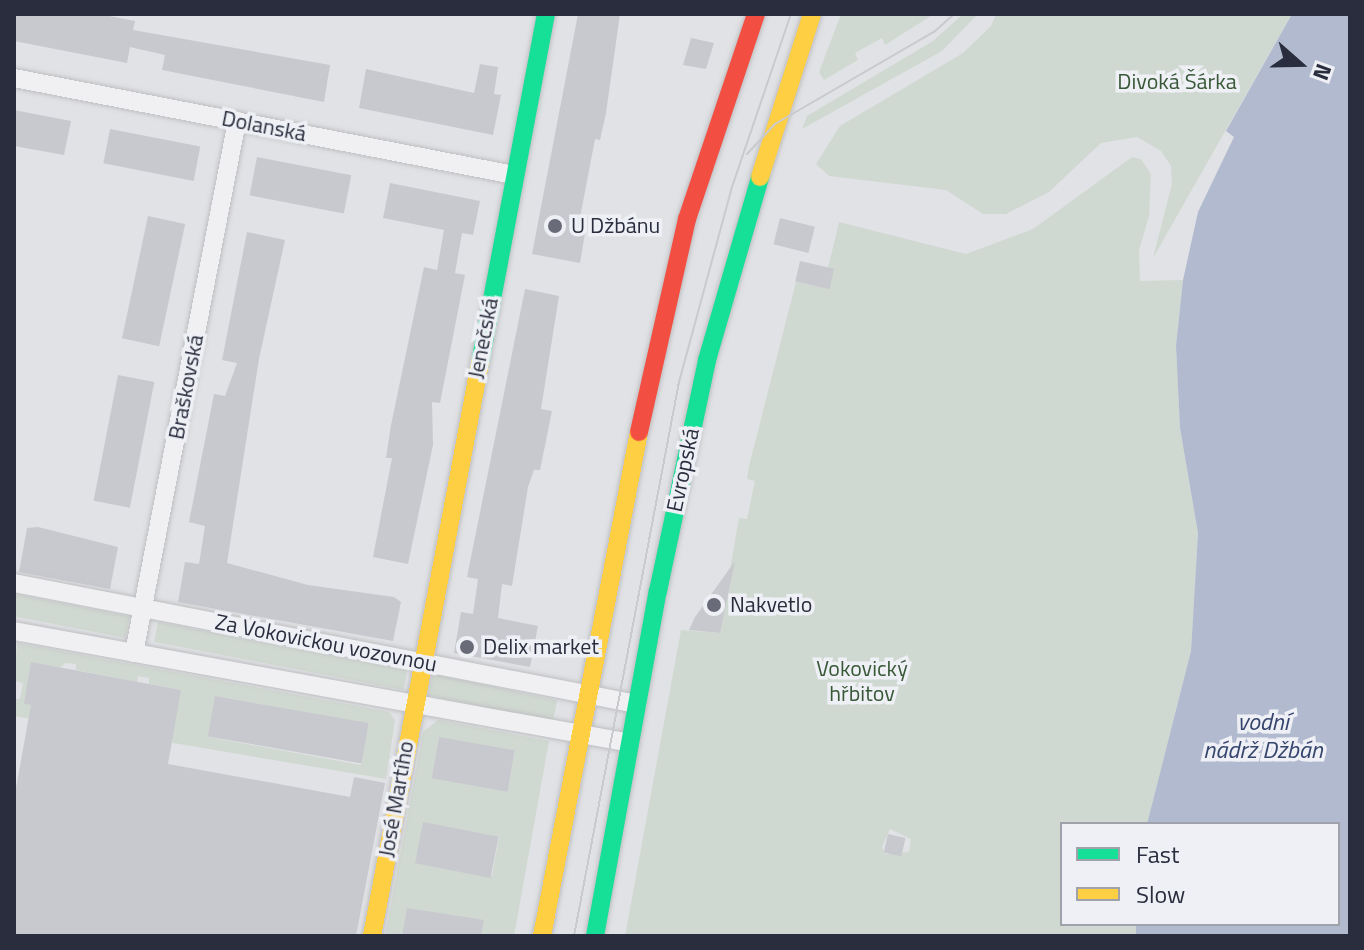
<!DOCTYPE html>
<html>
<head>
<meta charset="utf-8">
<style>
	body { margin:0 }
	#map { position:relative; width:1364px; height:950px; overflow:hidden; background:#e1e2e5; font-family:"Titillium Web",sans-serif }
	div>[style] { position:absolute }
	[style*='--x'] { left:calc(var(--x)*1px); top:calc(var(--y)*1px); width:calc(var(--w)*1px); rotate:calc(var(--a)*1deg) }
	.green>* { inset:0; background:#d0d9d1; transform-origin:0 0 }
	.water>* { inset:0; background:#b1bacf }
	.building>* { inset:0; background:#c8c9ce; transform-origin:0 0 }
	.roads { filter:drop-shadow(0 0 2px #bebfc2) drop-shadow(0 0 2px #bebfc2) }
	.street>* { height:18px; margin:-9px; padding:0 9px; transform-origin:9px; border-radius:9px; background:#f0f0f2 }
	.fast>* { height:18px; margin:-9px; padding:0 9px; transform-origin:9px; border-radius:9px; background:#16e098 }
	.slow>* { height:18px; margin:-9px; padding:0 9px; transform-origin:9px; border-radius:9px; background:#ffcf43 }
	.jam>* { height:18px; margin:-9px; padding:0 9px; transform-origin:9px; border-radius:9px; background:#f24e42 }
	.tram>* { height:2px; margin:-1px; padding:0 1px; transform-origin:1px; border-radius:1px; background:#c9cacd }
	.dots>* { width:22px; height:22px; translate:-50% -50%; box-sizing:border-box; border:4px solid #eef0f5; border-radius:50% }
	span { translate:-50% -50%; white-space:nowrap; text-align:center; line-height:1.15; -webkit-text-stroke:7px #eef0f5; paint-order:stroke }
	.park-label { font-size:22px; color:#385837 }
	.street-label { font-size:22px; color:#292d3d }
	.poi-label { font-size:22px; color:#292d3d }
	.left { translate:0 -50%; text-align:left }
	.water-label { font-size:24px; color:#36456e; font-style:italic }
	.frame { position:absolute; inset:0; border:16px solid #292d3d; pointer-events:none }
	.legend { position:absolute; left:1060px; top:822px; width:280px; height:104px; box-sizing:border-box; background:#eef0f5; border:2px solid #9fa2ab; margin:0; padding:10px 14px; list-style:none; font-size:24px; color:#292d3d }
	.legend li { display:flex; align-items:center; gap:16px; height:40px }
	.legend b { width:40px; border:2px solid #9fa2ab }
	.north { position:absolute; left:1260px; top:24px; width:80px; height:80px; -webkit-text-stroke:6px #eef0f5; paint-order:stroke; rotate:110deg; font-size:22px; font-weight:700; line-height:32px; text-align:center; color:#292d3d }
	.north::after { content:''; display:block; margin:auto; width:28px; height:36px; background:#292d3d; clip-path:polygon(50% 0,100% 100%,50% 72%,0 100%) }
</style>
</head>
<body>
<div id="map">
	<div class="green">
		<i style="clip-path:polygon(841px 14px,934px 14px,885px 45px,882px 38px,855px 53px,858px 60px,824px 80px,819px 72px)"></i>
		<i style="clip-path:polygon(963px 14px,978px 14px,942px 51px,802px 129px,807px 116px,933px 41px)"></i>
		<i style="clip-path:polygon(996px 14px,1292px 14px,1153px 258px,1172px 184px,1171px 166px,1161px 151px,1137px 137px,1101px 143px,1049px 192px,1006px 214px,983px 214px,946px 190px,829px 176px,816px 164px,840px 126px,963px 53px,991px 26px)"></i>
		<i style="clip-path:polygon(evenodd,1132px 157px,1141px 159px,1151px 174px,1149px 216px,1139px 250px,1140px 281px,1183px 280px,1176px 346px,1180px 428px,1198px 533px,1191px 651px,1147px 824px,1062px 824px,1062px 924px,1136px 924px,1136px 936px,625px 936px,681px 630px,719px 633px,739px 518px,747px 519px,755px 481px,747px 479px,749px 466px,796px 282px,829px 289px,828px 268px,839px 222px,966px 254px,1033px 229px,1132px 157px,890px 829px,911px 839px,909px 852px,885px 854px,882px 847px,890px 829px)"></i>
		<i style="left:14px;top:594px;width:118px;height:22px;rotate:11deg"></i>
		<i style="left:158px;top:622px;width:254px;height:20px;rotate:11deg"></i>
		<i style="clip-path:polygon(evenodd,17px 643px,389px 712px,395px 720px,386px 779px,14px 716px,14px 699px,20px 699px,23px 683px,14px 681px,17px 643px,65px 663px,76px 664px,76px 670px,137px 682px,138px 676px,149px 678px,149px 684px,181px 690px,56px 710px,24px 704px,65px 663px,17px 643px,215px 696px,367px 724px,361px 765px,209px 737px,215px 696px)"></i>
		<i style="left:433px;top:674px;width:127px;height:22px;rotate:12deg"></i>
		<i style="clip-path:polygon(evenodd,438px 720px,549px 741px,514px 936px,385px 936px,423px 732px,438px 720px,439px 738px,515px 751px,507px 791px,432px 777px,439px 738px,438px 720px,423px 823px,499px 837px,492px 876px,416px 863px,423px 823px)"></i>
	</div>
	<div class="water">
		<i style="clip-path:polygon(1292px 14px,1350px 14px,1350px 936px,1136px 936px,1136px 924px,1338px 924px,1338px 824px,1147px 824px,1191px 651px,1198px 533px,1180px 428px,1176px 346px,1183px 280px,1198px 212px,1234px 137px,1226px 131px)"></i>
	</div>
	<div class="building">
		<i style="clip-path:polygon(14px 14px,99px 14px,135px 21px,133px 30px,330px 65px,324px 102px,162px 70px,165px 55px,130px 47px,127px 63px,14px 41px)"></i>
		<i style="clip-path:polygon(578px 14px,620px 14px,606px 113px,600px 140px,595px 139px,580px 218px,586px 227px,580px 263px,532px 254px)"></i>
		<i style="clip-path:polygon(691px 38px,714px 43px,706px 69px,683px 65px)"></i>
		<i style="clip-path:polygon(480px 64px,498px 67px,494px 94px,501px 95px,493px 135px,359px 108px,366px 69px,474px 93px)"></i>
		<i style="clip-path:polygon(14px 110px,71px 121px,64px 155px,14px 146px)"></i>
		<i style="left:110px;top:129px;width:92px;height:35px;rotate:11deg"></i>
		<i style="left:257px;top:157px;width:96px;height:39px;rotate:11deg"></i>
		<i style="clip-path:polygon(390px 183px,480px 201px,473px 235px,462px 233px,455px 273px,465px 275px,440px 403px,432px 402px,433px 445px,408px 564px,373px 557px,392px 458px,386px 458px,391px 425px,424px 267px,437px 270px,444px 230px,383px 218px)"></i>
		<i style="left:148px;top:216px;width:38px;height:125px;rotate:12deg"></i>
		<i style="left:780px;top:218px;width:36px;height:27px;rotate:14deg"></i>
		<i style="clip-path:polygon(247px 232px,285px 240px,259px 359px,227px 563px,308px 585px,394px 597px,401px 602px,393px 641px,178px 602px,185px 562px,199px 564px,205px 526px,189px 522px,214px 394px,225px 396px,237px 363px,222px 360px)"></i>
		<i style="left:800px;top:261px;width:35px;height:21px;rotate:13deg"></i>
		<i style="clip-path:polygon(525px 289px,559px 296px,541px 409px,552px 411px,540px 470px,534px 470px,528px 487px,512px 586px,502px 584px,498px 618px,538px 626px,530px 667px,454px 653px,461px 612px,473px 614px,478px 579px,467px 577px)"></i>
		<i style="left:118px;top:375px;width:37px;height:128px;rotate:11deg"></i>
		<i style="clip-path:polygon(38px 527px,118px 547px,110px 589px,19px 572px,27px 528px)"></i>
		<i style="clip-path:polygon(735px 561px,720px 633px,689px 630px,695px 617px)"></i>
		<i style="clip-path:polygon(31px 662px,181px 690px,168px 764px,350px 797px,354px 777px,385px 783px,356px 936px,14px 936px,14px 799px,31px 705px,24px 704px)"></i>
		<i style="left:215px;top:696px;width:156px;height:41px;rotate:10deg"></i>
		<i style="left:439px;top:737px;width:77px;height:42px;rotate:10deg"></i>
		<i style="left:423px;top:822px;width:77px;height:42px;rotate:11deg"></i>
		<i style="left:888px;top:834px;width:18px;height:19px;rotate:13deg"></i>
		<i style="clip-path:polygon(407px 908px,484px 920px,481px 936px,402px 936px)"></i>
	</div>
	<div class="roads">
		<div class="street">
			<i style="--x:14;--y:78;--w:509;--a:10.98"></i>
			<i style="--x:14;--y:583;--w:635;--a:10.99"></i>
			<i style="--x:14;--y:631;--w:626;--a:10.3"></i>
			<i style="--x:134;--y:653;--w:542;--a:-79.04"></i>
		</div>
		<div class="fast">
			<i style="--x:480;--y:363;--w:355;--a:-79.3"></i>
			<i style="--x:595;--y:936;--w:351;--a:-79.7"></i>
			<i style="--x:658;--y:591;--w:236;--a:-78"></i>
			<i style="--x:707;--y:360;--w:191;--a:-73.8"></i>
		</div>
		<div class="slow">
			<i style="--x:760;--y:177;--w:171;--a:-72.3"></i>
			<i style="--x:372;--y:936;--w:583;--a:-79.33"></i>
			<i style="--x:542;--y:936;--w:513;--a:-79.11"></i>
		</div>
		<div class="jam">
			<i style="--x:639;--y:432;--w:218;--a:-77.3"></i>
			<i style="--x:687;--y:219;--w:216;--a:-71.4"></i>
		</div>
	</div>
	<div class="tram">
		<i style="--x:747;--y:154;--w:41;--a:-47"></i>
		<i style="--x:775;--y:124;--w:184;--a:-30.1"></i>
		<i style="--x:934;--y:32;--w:27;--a:-42"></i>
		<i style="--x:574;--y:936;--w:564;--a:-79.27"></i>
		<i style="--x:679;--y:382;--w:199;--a:-74.8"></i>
		<i style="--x:731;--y:190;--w:186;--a:-71.2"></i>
	</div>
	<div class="dots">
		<i style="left:555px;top:226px;background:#696c78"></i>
		<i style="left:714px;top:605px;background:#696c78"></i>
		<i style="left:467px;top:647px;background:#696c78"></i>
	</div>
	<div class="park-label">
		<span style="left:1177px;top:82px">Divoká Šárka</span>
		<span style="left:862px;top:681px">Vokovický<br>hřbitov</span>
	</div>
	<div class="street-label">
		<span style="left:264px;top:126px;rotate:11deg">Dolanská</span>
		<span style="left:483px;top:338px;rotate:-79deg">Jenečská</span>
		<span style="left:186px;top:387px;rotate:-79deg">Braškovská</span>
		<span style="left:683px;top:470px;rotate:-78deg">Evropská</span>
		<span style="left:326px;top:643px;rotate:11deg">Za Vokovickou vozovnou</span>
		<span style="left:396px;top:799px;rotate:-80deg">José Martího</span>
	</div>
	<div class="poi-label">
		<span class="left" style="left:571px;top:226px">U Džbánu</span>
		<span class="left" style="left:730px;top:605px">Nakvetlo</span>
		<span class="left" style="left:483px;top:647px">Delix market</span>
	</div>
	<div class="water-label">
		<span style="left:1263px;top:736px">vodní<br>nádrž Džbán</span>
	</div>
	<div class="frame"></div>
	<ul class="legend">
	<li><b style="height:10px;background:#16e098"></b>Fast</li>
	<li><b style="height:10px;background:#ffcf43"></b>Slow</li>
	</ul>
	<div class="north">N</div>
</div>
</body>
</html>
